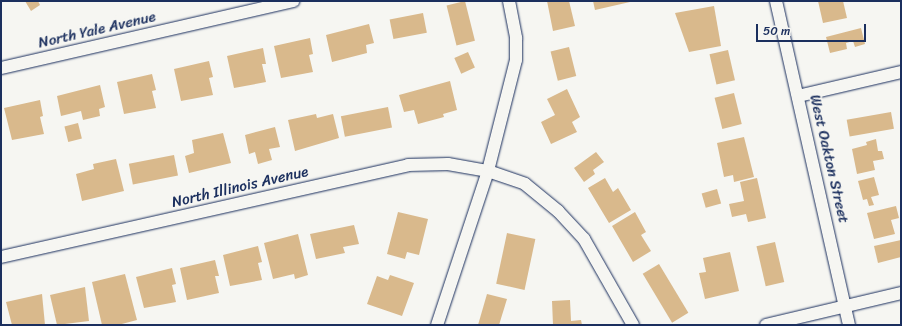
<!DOCTYPE html>
<html>
<head>
<meta charset="utf-8">
<style>
	body { margin:0 }
	#map { position:relative; width:902px; height:326px; overflow:hidden; background:#f6f6f2; font-family:Sriracha,sans-serif }
	div>[style] { position:absolute }
	[style*='--x'] { left:calc(var(--x)*1px); top:calc(var(--y)*1px); width:calc(var(--w)*1px); rotate:calc(var(--a)*1deg) }
	.building>* { inset:0; background:#d9b98c; transform-origin:0 0 }
	.roads { filter:drop-shadow(0 0 1px #1b2f5e) drop-shadow(0 0 1px #1b2f5e) }
	.street>* { height:12px; margin:-6px; padding:0 6px; transform-origin:6px; border-radius:6px; background:#f6f6f2 }
	span { translate:-50% -50%; white-space:nowrap; text-align:center; line-height:1.15; -webkit-text-stroke:3.5px #f6f6f2; paint-order:stroke }
	.street-label { font-size:15px; color:#1b2f5e }
	.frame { position:absolute; inset:0; border:2px solid #1b2f5e; pointer-events:none }
	.scale { position:absolute; left:756px; top:24px; width:110px; height:18px; box-sizing:border-box; border:2px solid #1b2f5e; border-top:0; padding-left:5px; font-size:12px; line-height:14px; white-space:nowrap; color:#1b2f5e; -webkit-text-stroke:3px #f6f6f2; paint-order:stroke }
</style>
</head>
<body>
<div id="map">
	<div class="building">
		<i style="clip-path:polygon(25px 1px,38px 1px,40px 5px,31px 11px)"></i>
		<i style="left:465px;top:1px;width:41px;height:19px;rotate:76deg"></i>
		<i style="clip-path:polygon(547px 1px,569px 1px,575px 26px,553px 31px)"></i>
		<i style="clip-path:polygon(593px 1px,630px 1px,630px 2px,595px 10px)"></i>
		<i style="clip-path:polygon(818px 1px,843px 1px,847px 18px,823px 23px)"></i>
		<i style="clip-path:polygon(714px 6px,721px 46px,689px 52px,675px 13px)"></i>
		<i style="left:423px;top:13px;width:20px;height:34px;rotate:79deg"></i>
		<i style="clip-path:polygon(369px 24px,374px 43px,366px 45px,367px 53px,332px 62px,326px 35px)"></i>
		<i style="clip-path:polygon(861px 28px,865px 44px,855px 47px,853px 41px,846px 43px,847px 49px,830px 53px,826px 37px)"></i>
		<i style="clip-path:polygon(310px 38px,313px 54px,309px 55px,313px 72px,281px 78px,274px 46px)"></i>
		<i style="left:569px;top:47px;width:30px;height:19px;rotate:76deg"></i>
		<i style="clip-path:polygon(263px 48px,266px 64px,262px 64px,266px 82px,234px 88px,227px 56px)"></i>
		<i style="left:728px;top:50px;width:31px;height:19px;rotate:77deg"></i>
		<i style="left:468px;top:52px;width:17px;height:15px;rotate:66deg"></i>
		<i style="clip-path:polygon(209px 61px,213px 77px,209px 78px,213px 95px,181px 101px,174px 69px)"></i>
		<i style="clip-path:polygon(152px 74px,156px 90px,152px 91px,156px 108px,124px 114px,117px 82px)"></i>
		<i style="clip-path:polygon(450px 81px,457px 110px,443px 114px,444px 117px,418px 124px,414px 110px,404px 112px,399px 95px)"></i>
		<i style="clip-path:polygon(100px 85px,105px 107px,99px 109px,100px 116px,83px 120px,81px 111px,61px 116px,57px 96px)"></i>
		<i style="clip-path:polygon(567px 89px,580px 117px,572px 122px,577px 132px,551px 144px,541px 122px,555px 115px,547px 99px)"></i>
		<i style="left:734px;top:93px;width:32px;height:20px;rotate:76deg"></i>
		<i style="clip-path:polygon(40px 100px,43px 116px,40px 117px,44px 134px,12px 140px,4px 108px)"></i>
		<i style="left:388px;top:107px;width:21px;height:48px;rotate:79deg"></i>
		<i style="left:891px;top:112px;width:17px;height:45px;rotate:80deg"></i>
		<i style="clip-path:polygon(316px 114px,317px 118px,333px 114px,339px 138px,295px 151px,288px 120px)"></i>
		<i style="left:78px;top:123px;width:16px;height:14px;rotate:76deg"></i>
		<i style="clip-path:polygon(275px 127px,280px 147px,269px 149px,272px 160px,258px 164px,255px 152px,249px 154px,245px 135px)"></i>
		<i style="clip-path:polygon(223px 133px,231px 163px,189px 173px,185px 156px,194px 153px,192px 140px)"></i>
		<i style="clip-path:polygon(744px 137px,754px 177px,734px 182px,733px 175px,724px 177px,717px 143px)"></i>
		<i style="clip-path:polygon(876px 139px,878px 151px,882px 151px,884px 159px,873px 161px,875px 170px,857px 174px,852px 149px,867px 145px,866px 142px)"></i>
		<i style="clip-path:polygon(596px 152px,604px 162px,593px 170px,595px 174px,584px 182px,574px 168px)"></i>
		<i style="left:174px;top:155px;width:21px;height:46px;rotate:79deg"></i>
		<i style="clip-path:polygon(116px 159px,124px 191px,82px 201px,76px 174px,94px 169px,93px 164px)"></i>
		<i style="clip-path:polygon(874px 177px,879px 195px,871px 197px,874px 205px,869px 206px,867px 199px,863px 200px,858px 181px)"></i>
		<i style="clip-path:polygon(605px 178px,613px 192px,618px 188px,631px 210px,609px 223px,588px 188px)"></i>
		<i style="clip-path:polygon(757px 178px,766px 218px,748px 222px,746px 214px,732px 217px,729px 204px,744px 201px,740px 182px)"></i>
		<i style="left:717px;top:189px;width:15px;height:16px;rotate:74deg"></i>
		<i style="clip-path:polygon(896px 206px,899px 218px,891px 220px,895px 234px,874px 239px,867px 213px)"></i>
		<i style="clip-path:polygon(398px 212px,428px 219px,419px 255px,407px 252px,405px 259px,387px 254px)"></i>
		<i style="clip-path:polygon(635px 212px,646px 232px,641px 235px,651px 251px,633px 262px,612px 226px)"></i>
		<i style="clip-path:polygon(354px 225px,359px 244px,343px 247px,345px 253px,316px 259px,310px 234px)"></i>
		<i style="left:507px;top:233px;width:29px;height:52px;rotate:12deg"></i>
		<i style="clip-path:polygon(298px 234px,308px 275px,295px 279px,294px 274px,273px 279px,264px 243px)"></i>
		<i style="clip-path:polygon(901px 240px,901px 257px,878px 263px,874px 246px)"></i>
		<i style="left:775px;top:242px;width:41px;height:19px;rotate:77deg"></i>
		<i style="clip-path:polygon(258px 246px,262px 262px,258px 263px,262px 280px,230px 286px,223px 255px)"></i>
		<i style="clip-path:polygon(730px 252px,739px 291px,705px 299px,699px 273px,706px 272px,703px 258px)"></i>
		<i style="clip-path:polygon(215px 260px,219px 276px,215px 276px,219px 293px,187px 300px,180px 268px)"></i>
		<i style="left:659px;top:264px;width:57px;height:19px;rotate:59deg"></i>
		<i style="clip-path:polygon(172px 268px,176px 284px,172px 285px,176px 302px,144px 308px,136px 277px)"></i>
		<i style="clip-path:polygon(125px 274px,137px 320px,118px 325px,102px 325px,92px 282px)"></i>
		<i style="clip-path:polygon(390px 275px,414px 283px,402px 316px,367px 304px,377px 276px,388px 280px)"></i>
		<i style="clip-path:polygon(85px 287px,89px 321px,57px 325px,50px 295px)"></i>
		<i style="clip-path:polygon(42px 294px,45px 325px,12px 325px,6px 302px)"></i>
		<i style="clip-path:polygon(487px 294px,507px 299px,499px 325px,478px 325px)"></i>
		<i style="clip-path:polygon(570px 300px,571px 321px,581px 320px,582px 325px,553px 325px,552px 301px)"></i>
	</div>
	<div class="roads">
		<div class="street">
			<i style="--x:509;--y:1;--w:38;--a:79"></i>
			<i style="--x:516;--y:38;--w:22;--a:90"></i>
			<i style="--x:516;--y:60;--w:114;--a:104.2"></i>
			<i style="--x:488;--y:171;--w:39;--a:19"></i>
			<i style="--x:525;--y:184;--w:43;--a:39.3"></i>
			<i style="--x:558;--y:211;--w:38;--a:47"></i>
			<i style="--x:584;--y:239;--w:99;--a:60.3"></i>
			<i style="--x:776;--y:1;--w:332;--a:77.3"></i>
			<i style="--x:1;--y:68;--w:300;--a:-12.9"></i>
			<i style="--x:798;--y:96;--w:106;--a:-13.1"></i>
			<i style="--x:1;--y:257;--w:417;--a:-12.7"></i>
			<i style="--x:408;--y:165;--w:40;--a:-1.4"></i>
			<i style="--x:448;--y:164;--w:41;--a:9.9"></i>
			<i style="--x:488;--y:171;--w:162;--a:108.3"></i>
			<i style="--x:766;--y:325;--w:139;--a:-13.3"></i>
		</div>
	</div>
	<div class="street-label">
		<span style="left:97px;top:30px;rotate:-13deg">North Yale Avenue</span>
		<span style="left:829px;top:159px;rotate:77deg">West Oakton Street</span>
		<span style="left:240px;top:187px;rotate:-13deg">North Illinois Avenue</span>
	</div>
	<div class="frame"></div>
	<div class="scale">50 m</div>
</div>
</body>
</html>
